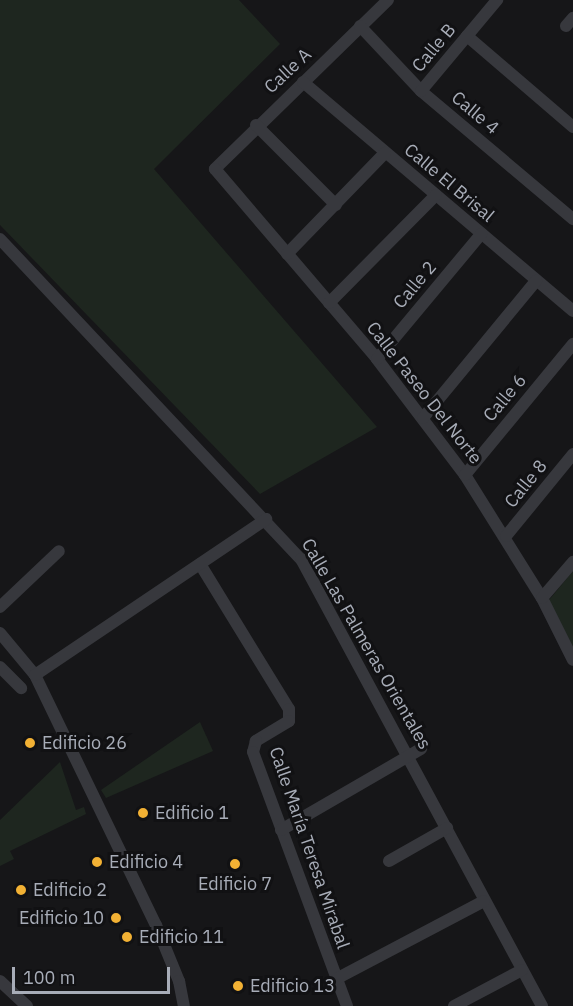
<!DOCTYPE html>
<html>
<head>
<meta charset="utf-8">
<style>
	body { margin:0 }
	#map { position:relative; width:573px; height:1006px; overflow:hidden; background:#161618; font-family:"IBM Plex Sans",sans-serif }
	div>[style] { position:absolute }
	[style*='--x'] { left:calc(var(--x)*1px); top:calc(var(--y)*1px); width:calc(var(--w)*1px); rotate:calc(var(--a)*1deg) }
	.green>* { inset:0; background:#1e261f }
	.minor>* { height:12px; margin:-6px; padding:0 6px; transform-origin:6px; border-radius:6px; background:#37383d }
	.dots>* { width:16px; height:16px; translate:-50% -50%; box-sizing:border-box; border:3px solid #111113; border-radius:50% }
	span { translate:-50% -50%; white-space:nowrap; text-align:center; line-height:1.15; -webkit-text-stroke:6px #111113; paint-order:stroke }
	.street-label { font-size:18px; color:#a8adb8 }
	.poi-label { font-size:18px; color:#a8adb8 }
	.left { translate:0 -50%; text-align:left }
	.right { translate:-100% -50%; text-align:right }
	.scale { position:absolute; left:12px; top:967px; width:158px; height:27px; box-sizing:border-box; border:3px solid #a8adb8; border-top:0; padding-left:8px; font-size:18px; line-height:21px; white-space:nowrap; color:#a8adb8; -webkit-text-stroke:4px #111113; paint-order:stroke }
</style>
</head>
<body>
<div id="map">
	<div class="green">
		<i style="clip-path:polygon(0 0,239px 0,280px 44px,154px 169px,377px 427px,260px 494px,0 225px)"></i>
		<i style="clip-path:polygon(573px 571px,573px 647px,549px 600px)"></i>
		<i style="clip-path:polygon(200px 722px,213px 751px,106px 798px,101px 790px)"></i>
		<i style="clip-path:polygon(60px 762px,76px 810px,84px 807px,86px 814px,10px 851px,14px 859px,0 866px,0 820px)"></i>
	</div>
	<div class="minor">
		<i style="--x:388;--y:0;--w:242;--a:135.7"></i>
		<i style="--x:215;--y:169;--w:250;--a:49.5"></i>
		<i style="--x:377;--y:359;--w:146;--a:52.8"></i>
		<i style="--x:465;--y:475;--w:145;--a:58"></i>
		<i style="--x:542;--y:598;--w:69;--a:63.4"></i>
		<i style="--x:360;--y:26;--w:89;--a:46.8"></i>
		<i style="--x:421;--y:91;--w:199;--a:40.1"></i>
		<i style="--x:566;--y:26;--w:11;--a:-49"></i>
		<i style="--x:467;--y:36;--w:140;--a:40.6"></i>
		<i style="--x:303;--y:82;--w:354;--a:40.3"></i>
		<i style="--x:421;--y:91;--w:119;--a:-50.1"></i>
		<i style="--x:256;--y:125;--w:113;--a:45"></i>
		<i style="--x:0;--y:239;--w:439;--a:46.8"></i>
		<i style="--x:301;--y:559;--w:508;--a:61.67"></i>
		<i style="--x:287;--y:254;--w:141;--a:-45.9"></i>
		<i style="--x:329;--y:303;--w:152;--a:-45.3"></i>
		<i style="--x:377;--y:359;--w:163;--a:-50.2"></i>
		<i style="--x:423;--y:418;--w:178;--a:-50.5"></i>
		<i style="--x:465;--y:475;--w:170;--a:-50.5"></i>
		<i style="--x:506;--y:536;--w:106;--a:-50.7"></i>
		<i style="--x:200;--y:564;--w:170;--a:58.5"></i>
		<i style="--x:289;--y:709;--w:12;--a:90"></i>
		<i style="--x:289;--y:721;--w:39;--a:149"></i>
		<i style="--x:256;--y:741;--w:11;--a:105"></i>
		<i style="--x:253;--y:752;--w:271;--a:69.7"></i>
		<i style="--x:542;--y:598;--w:48;--a:-49.3"></i>
		<i style="--x:0;--y:607;--w:81;--a:-43.5"></i>
		<i style="--x:0;--y:633;--w:55;--a:50.2"></i>
		<i style="--x:35;--y:675;--w:278;--a:64.2"></i>
		<i style="--x:156;--y:925;--w:61;--a:67.7"></i>
		<i style="--x:179;--y:981;--w:25;--a:79"></i>
		<i style="--x:0;--y:667;--w:30;--a:45"></i>
		<i style="--x:35;--y:675;--w:279;--a:-34"></i>
		<i style="--x:281;--y:830;--w:162;--a:-30.1"></i>
		<i style="--x:389;--y:861;--w:67;--a:-29.6"></i>
		<i style="--x:336;--y:979;--w:167;--a:-27.8"></i>
		<i style="--x:0;--y:981;--w:37;--a:43"></i>
		<i style="--x:454;--y:1006;--w:77;--a:-27.9"></i>
	</div>
	<div class="dots">
		<i style="left:30px;top:743px;background:#f2b134"></i>
		<i style="left:143px;top:813px;background:#f2b134"></i>
		<i style="left:97px;top:862px;background:#f2b134"></i>
		<i style="left:235px;top:864px;background:#f2b134"></i>
		<i style="left:21px;top:890px;background:#f2b134"></i>
		<i style="left:116px;top:918px;background:#f2b134"></i>
		<i style="left:127px;top:937px;background:#f2b134"></i>
		<i style="left:238px;top:986px;background:#f2b134"></i>
	</div>
	<div class="street-label">
		<span style="left:434px;top:48px;rotate:-50deg">Calle B</span>
		<span style="left:288px;top:71px;rotate:-43deg">Calle A</span>
		<span style="left:475px;top:113px;rotate:40deg">Calle 4</span>
		<span style="left:449px;top:183px;rotate:40deg">Calle El Brisal</span>
		<span style="left:415px;top:285px;rotate:-50deg">Calle 2</span>
		<span style="left:424px;top:393px;rotate:52deg">Calle Paseo Del Norte</span>
		<span style="left:505px;top:398px;rotate:-50deg">Calle 6</span>
		<span style="left:526px;top:484px;rotate:-51deg">Calle 8</span>
		<span style="left:366px;top:644px;rotate:60deg">Calle Las Palmeras Orientales</span>
		<span style="left:309px;top:848px;rotate:71deg">Calle María Teresa Mirabal</span>
	</div>
	<div class="poi-label">
		<span class="left" style="left:42px;top:743px">Edificio 26</span>
		<span class="left" style="left:155px;top:813px">Edificio 1</span>
		<span class="left" style="left:109px;top:862px">Edificio 4</span>
		<span style="left:235px;top:884px">Edificio 7</span>
		<span class="left" style="left:33px;top:890px">Edificio 2</span>
		<span class="right" style="left:104px;top:918px">Edificio 10</span>
		<span class="left" style="left:139px;top:937px">Edificio 11</span>
		<span class="left" style="left:250px;top:986px">Edificio 13</span>
	</div>
	<div class="scale">100 m</div>
</div>
</body>
</html>
